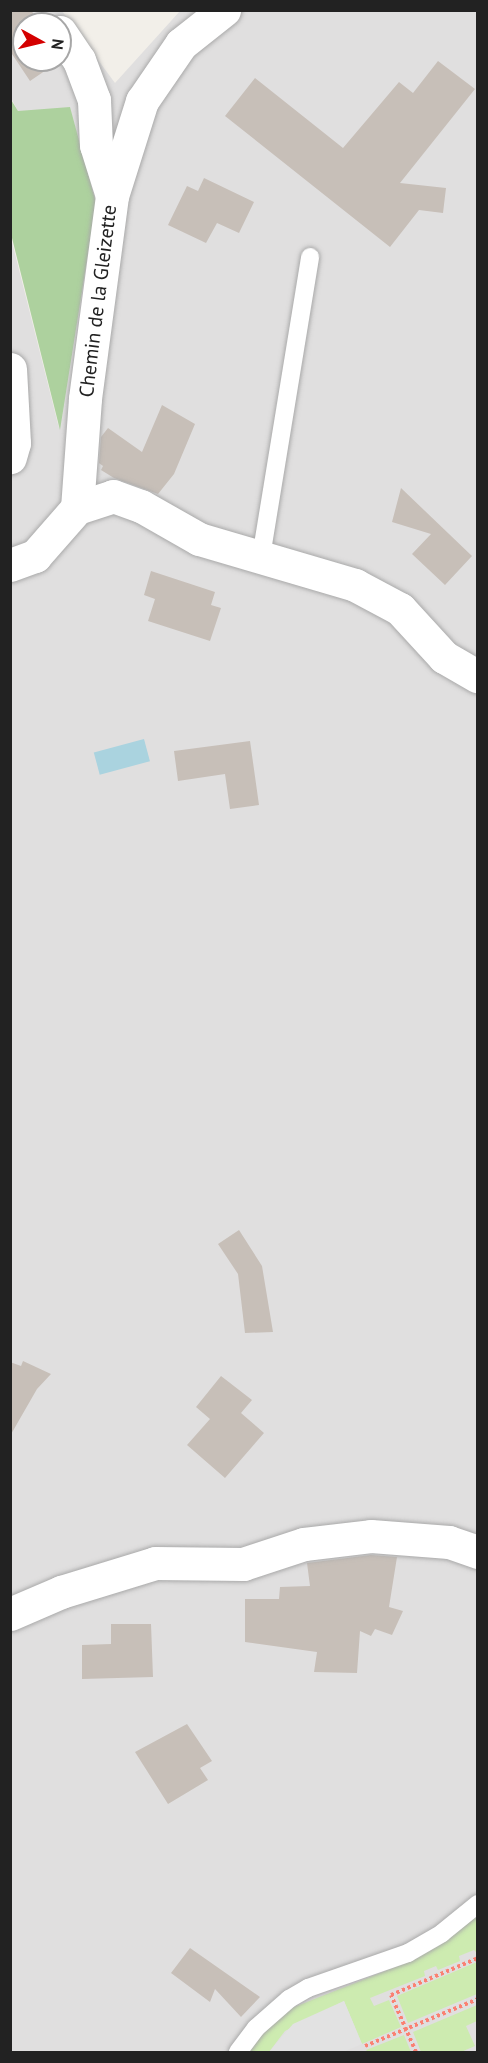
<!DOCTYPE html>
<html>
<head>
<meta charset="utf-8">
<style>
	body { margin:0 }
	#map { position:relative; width:488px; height:2063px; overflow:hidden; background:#f2efe9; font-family:"PT Sans",sans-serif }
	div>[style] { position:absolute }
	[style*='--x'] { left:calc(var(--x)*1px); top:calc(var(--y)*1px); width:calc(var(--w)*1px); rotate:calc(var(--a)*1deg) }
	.residential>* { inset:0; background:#e0dfdf }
	.grass>* { inset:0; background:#cdebb0 }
	.forest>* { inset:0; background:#add19e }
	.parking>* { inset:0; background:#e2e2e2 }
	.water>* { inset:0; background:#aad3df; transform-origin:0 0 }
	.building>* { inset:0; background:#c7bfb8 }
	.path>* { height:4px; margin-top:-2px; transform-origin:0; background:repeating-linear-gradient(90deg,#fa8072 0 3px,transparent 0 6px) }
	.roads { filter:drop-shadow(0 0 2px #a9a9a9) drop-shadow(0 0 2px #a9a9a9) }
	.lane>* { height:18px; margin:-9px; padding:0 9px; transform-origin:9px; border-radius:9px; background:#fff }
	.street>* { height:33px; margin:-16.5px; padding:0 16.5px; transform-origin:16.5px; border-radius:16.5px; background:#fff }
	span { translate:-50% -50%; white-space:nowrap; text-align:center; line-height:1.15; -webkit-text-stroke:4.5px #fff; paint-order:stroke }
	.street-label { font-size:20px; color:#222 }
	.frame { position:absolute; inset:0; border:12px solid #222; pointer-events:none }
	.north { position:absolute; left:12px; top:12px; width:60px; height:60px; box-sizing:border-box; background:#fff; border:2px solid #a7a7a7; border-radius:50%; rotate:98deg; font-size:16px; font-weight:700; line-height:24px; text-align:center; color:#222 }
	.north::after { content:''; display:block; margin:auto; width:21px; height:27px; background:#d40000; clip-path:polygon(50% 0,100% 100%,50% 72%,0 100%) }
</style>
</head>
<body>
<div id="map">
	<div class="residential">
		<i style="clip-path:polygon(evenodd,11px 11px,62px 11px,115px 83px,180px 11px,477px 11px,477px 2052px,11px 2052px,10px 234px,59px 428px,18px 111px,11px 98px,11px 11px,24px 24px,60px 24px,60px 60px,24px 60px,24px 24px)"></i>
	</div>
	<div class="grass">
		<i style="clip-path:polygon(477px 1918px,477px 1953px,474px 1950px,459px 1956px,460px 1961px,438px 1970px,436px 1966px,424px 1971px,425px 1976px,370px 1998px,374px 2006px,389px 2000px,401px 2027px,362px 2044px,344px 2001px,285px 2031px,269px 2052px,243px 2052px,289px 2009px,408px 1962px,465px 1920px)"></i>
		<i style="clip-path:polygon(477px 1962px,477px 1994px,408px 2023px,397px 1996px)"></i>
		<i style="clip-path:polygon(477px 2005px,477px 2021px,466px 2026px,475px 2046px,461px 2052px,421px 2052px,413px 2032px)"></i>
		<i style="clip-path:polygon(404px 2035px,411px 2052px,368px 2052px,366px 2050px)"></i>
	</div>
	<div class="forest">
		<i style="clip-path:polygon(10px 98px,18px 111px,70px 107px,96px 203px,60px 430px,11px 234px)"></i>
	</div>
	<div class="parking">
		<i style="clip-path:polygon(344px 2001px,362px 2044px,343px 2052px,269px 2052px,293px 2024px)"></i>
	</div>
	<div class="water">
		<i style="left:144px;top:739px;width:23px;height:52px;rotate:75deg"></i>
	</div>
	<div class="building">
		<i style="clip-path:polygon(10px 10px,31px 10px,40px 24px,24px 24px,24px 60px,58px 62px,30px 81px,10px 51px)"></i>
		<i style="clip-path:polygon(438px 61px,475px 89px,400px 183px,446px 188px,443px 213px,419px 210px,390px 247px,225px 116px,255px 78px,343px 148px,399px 82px,413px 93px)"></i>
		<i style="clip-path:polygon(204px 178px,254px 202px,239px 233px,217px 223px,206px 243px,168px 225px,187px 186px,198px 191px)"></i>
		<i style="clip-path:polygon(162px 405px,195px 424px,174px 474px,158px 494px,114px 478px,101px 470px,103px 466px,99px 463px,101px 437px,108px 428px,142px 452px)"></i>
		<i style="clip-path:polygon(401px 488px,472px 556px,445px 585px,412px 554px,431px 534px,392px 522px)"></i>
		<i style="clip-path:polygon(151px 571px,215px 592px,211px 605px,221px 608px,210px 641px,148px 621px,155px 599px,144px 595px)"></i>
		<i style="clip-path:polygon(250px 741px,259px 805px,230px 809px,225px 774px,178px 781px,174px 751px)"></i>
		<i style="clip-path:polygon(239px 1230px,262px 1266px,273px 1332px,245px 1333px,238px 1274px,218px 1244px)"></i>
		<i style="clip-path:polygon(23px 1361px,51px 1374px,37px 1389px,10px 1436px,10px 1362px,21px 1366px)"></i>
		<i style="clip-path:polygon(221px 1376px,252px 1400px,241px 1413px,264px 1433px,225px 1478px,187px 1445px,210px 1419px,196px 1407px)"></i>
		<i style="clip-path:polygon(371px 1555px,397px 1557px,389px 1607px,403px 1611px,392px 1635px,375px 1629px,371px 1636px,360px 1631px,357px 1673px,314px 1672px,317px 1652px,245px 1642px,245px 1599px,279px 1599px,280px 1587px,310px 1586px,307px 1563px)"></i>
		<i style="clip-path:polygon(111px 1624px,151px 1624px,153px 1677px,82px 1679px,82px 1645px,111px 1644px)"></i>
		<i style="clip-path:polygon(187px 1724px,212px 1761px,200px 1768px,208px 1780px,168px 1804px,135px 1752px)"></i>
		<i style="clip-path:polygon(190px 1948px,260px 1997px,241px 2017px,215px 1989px,210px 2002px,171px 1973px)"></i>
	</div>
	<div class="path">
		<i style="--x:365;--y:2046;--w:122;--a:-22.6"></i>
		<i style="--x:416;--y:2052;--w:62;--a:-113.7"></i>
		<i style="--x:391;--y:1995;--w:95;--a:-23"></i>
		<i style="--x:476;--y:2052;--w:2;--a:0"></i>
	</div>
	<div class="roads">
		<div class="lane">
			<i style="--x:261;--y:557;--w:304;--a:-80.7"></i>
			<i style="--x:238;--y:2052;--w:30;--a:-53"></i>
			<i style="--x:256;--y:2028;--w:44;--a:-41.3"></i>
			<i style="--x:289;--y:1999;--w:22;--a:-30"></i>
			<i style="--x:308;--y:1988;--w:106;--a:-19.3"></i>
			<i style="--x:408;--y:1953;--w:39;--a:-30"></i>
			<i style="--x:442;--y:1933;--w:46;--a:-38.9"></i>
		</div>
		<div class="street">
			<i style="--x:60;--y:32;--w:34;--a:56"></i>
			<i style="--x:79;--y:60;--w:43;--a:69.4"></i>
			<i style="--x:94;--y:100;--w:45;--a:87.5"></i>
			<i style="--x:96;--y:145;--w:53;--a:72.6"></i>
			<i style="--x:112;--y:196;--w:205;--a:97.6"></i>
			<i style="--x:85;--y:399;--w:109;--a:94.2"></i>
			<i style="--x:112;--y:196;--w:100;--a:-72.5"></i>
			<i style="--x:142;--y:101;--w:69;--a:-55.6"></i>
			<i style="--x:181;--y:44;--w:55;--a:-38.3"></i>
			<i style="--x:10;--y:369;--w:74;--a:86.9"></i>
			<i style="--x:14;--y:443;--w:15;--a:106"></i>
			<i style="--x:10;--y:565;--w:27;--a:-20"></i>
			<i style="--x:35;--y:556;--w:64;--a:-48.8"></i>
			<i style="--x:77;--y:508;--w:38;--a:-18"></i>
			<i style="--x:113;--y:496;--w:30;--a:20"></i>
			<i style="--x:141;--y:506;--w:67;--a:29.6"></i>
			<i style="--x:199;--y:539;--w:163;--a:16.4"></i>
			<i style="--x:355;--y:585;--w:51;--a:28.1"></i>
			<i style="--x:400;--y:609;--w:65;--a:47.5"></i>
			<i style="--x:444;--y:657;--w:39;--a:30"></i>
			<i style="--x:10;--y:1614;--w:56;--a:-23.3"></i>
			<i style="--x:61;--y:1592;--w:98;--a:-17.1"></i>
			<i style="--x:155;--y:1563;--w:88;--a:0.7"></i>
			<i style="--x:243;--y:1564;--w:64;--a:-18.2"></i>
			<i style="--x:304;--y:1544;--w:67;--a:-6.8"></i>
			<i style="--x:371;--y:1536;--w:78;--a:4.4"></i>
			<i style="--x:449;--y:1542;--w:31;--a:19"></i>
		</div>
	</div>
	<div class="street-label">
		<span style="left:98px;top:301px;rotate:-83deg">Chemin de la Gleizette</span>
	</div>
	<div class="frame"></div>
	<div class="north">N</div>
</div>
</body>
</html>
